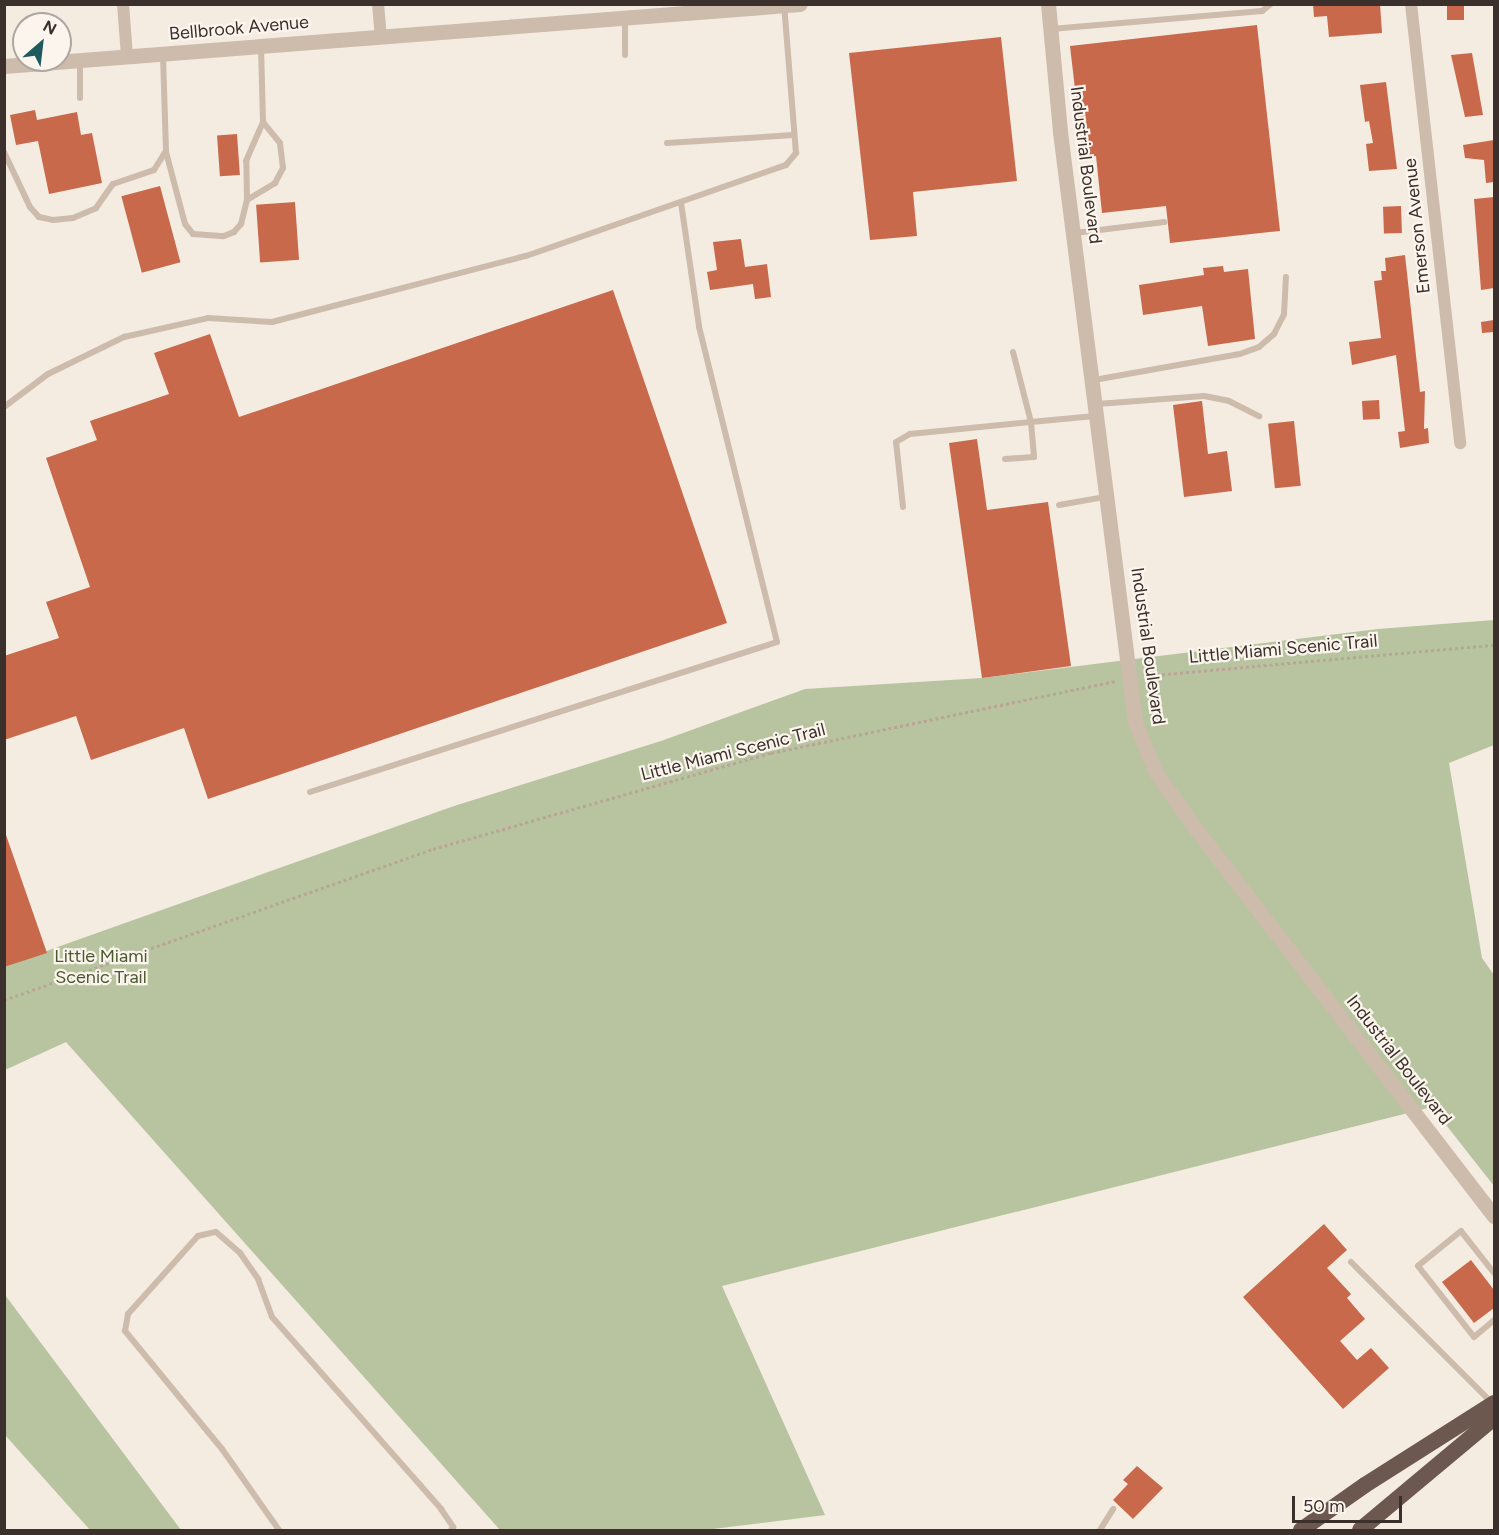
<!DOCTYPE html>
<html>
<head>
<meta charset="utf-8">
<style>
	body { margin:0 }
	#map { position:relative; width:1499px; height:1535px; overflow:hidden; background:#f4ebe1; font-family:Figtree,sans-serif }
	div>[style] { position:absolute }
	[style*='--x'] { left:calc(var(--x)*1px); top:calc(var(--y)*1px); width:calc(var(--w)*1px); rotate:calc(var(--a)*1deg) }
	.green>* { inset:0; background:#b8c4a0 }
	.building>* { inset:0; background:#c8694b; transform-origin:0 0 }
	.path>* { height:3px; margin-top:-1.5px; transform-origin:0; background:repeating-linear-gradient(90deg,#b9a596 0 3px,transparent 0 6px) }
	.service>* { height:6px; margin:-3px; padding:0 3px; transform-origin:3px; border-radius:3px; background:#cdbbac }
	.minor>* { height:12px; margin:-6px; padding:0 6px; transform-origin:6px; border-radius:6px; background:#cdbbac }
	.tertiary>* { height:15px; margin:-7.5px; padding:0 7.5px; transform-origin:7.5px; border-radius:7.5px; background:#cdbbac }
	.trunk>* { height:16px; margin:-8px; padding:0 8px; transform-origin:8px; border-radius:8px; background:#6c584f }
	span { translate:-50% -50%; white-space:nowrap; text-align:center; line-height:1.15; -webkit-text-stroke:4.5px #fbf5ee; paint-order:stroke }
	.street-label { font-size:18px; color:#3b302b }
	.park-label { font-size:18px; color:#4a5a2e }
	.frame { position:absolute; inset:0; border:6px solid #3b302b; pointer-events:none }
	.north { position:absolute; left:12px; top:12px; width:60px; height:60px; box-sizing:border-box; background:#fbf5ee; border:2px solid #aea6a0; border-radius:50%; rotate:28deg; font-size:16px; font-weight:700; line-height:24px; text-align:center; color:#3b302b }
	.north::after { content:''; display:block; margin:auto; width:21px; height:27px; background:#1f5a5e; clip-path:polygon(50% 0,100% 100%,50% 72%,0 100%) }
	.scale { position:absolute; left:1292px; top:1496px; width:110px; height:27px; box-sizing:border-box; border:3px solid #3b302b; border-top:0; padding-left:8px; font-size:18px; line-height:21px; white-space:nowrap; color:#3b302b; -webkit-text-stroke:4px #fbf5ee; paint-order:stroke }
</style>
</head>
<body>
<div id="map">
	<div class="green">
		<i style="clip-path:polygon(1494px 620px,1494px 745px,1449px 763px,1482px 958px,1494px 975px,1494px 1186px,1432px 1107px,722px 1286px,825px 1515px,705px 1530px,500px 1530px,66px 1042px,5px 1070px,4px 966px,454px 806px,661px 741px,805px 689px,982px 678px,1378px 629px)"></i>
		<i style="clip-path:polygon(4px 1295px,5px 1295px,181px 1530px,90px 1530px,5px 1435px)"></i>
	</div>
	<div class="building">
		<i style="clip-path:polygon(1313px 4px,1380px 4px,1382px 33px,1329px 37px,1327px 16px,1314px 17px)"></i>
		<i style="left:1447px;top:4px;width:17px;height:16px"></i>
		<i style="clip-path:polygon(1257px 25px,1280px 231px,1170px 243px,1166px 206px,1102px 213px,1096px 156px,1083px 158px,1070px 46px)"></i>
		<i style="clip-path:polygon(1001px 37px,1017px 181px,913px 192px,917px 236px,870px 240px,849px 53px)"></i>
		<i style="clip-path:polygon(1472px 53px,1483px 115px,1465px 117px,1451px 55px)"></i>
		<i style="clip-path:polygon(1386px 82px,1397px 169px,1369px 171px,1366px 144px,1373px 143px,1369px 121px,1365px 122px,1360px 85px)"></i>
		<i style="clip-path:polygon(35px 110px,37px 120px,77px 112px,81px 135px,92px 133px,102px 183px,49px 194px,38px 141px,16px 145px,10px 115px)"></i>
		<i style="left:237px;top:134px;width:41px;height:20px;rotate:86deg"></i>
		<i style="clip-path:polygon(1494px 140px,1494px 182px,1486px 183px,1484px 160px,1465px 158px,1463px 145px)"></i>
		<i style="left:160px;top:186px;width:79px;height:40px;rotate:75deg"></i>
		<i style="clip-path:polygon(1494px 197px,1494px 288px,1481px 290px,1474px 199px)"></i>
		<i style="left:295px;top:202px;width:58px;height:39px;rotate:86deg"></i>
		<i style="left:1401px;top:206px;width:27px;height:18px;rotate:88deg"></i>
		<i style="clip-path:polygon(741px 239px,745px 267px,767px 264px,771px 297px,755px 299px,753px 284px,710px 290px,707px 272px,717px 270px,713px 242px)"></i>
		<i style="clip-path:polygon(1405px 255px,1420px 392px,1425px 391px,1424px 429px,1428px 428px,1429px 443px,1400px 448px,1398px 432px,1405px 431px,1396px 355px,1352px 365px,1349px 342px,1381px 338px,1374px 281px,1382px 280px,1381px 271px,1386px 271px,1385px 258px)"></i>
		<i style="clip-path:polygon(1223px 266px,1224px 272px,1248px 269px,1255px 339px,1208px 346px,1202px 306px,1143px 315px,1139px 285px,1204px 275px,1203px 268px)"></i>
		<i style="clip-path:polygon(613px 290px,727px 623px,208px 799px,184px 728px,91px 760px,76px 716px,4px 740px,4px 656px,59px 638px,46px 602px,90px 587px,46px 458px,97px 440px,90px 421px,169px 394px,154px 353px,210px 334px,239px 417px)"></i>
		<i style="clip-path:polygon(1494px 320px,1494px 332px,1482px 333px,1481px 322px)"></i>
		<i style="left:1379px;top:400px;width:19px;height:17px;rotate:87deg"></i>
		<i style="clip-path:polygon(1202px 401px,1208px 454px,1227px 451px,1232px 491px,1184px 497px,1173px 405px)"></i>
		<i style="left:1294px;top:421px;width:65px;height:26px;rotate:84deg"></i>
		<i style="clip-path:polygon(977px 439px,987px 510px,1048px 502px,1071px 666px,982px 678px,949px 443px)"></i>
		<i style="clip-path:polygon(6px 835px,47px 953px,4px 967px,4px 836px)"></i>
		<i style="clip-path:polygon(1324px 1224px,1347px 1250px,1327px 1268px,1351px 1294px,1347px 1298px,1365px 1319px,1340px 1341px,1357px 1360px,1371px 1348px,1389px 1368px,1343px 1409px,1243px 1297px)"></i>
		<i style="clip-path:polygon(1471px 1260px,1494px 1290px,1494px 1308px,1474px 1323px,1442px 1282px)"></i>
		<i style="clip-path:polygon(1137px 1466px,1163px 1488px,1133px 1519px,1113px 1500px,1128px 1484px,1123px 1480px)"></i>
	</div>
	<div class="path">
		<i style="--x:1144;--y:676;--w:351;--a:-5.1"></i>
		<i style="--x:4;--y:1000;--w:455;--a:-19.4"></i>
		<i style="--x:433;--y:849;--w:351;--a:-15.9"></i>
		<i style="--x:771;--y:753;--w:353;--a:-11.8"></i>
	</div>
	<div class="service">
		<i style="--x:1051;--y:29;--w:212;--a:-4.9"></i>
		<i style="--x:1262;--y:11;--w:11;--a:-38"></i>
		<i style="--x:625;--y:55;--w:37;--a:-90"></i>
		<i style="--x:80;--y:98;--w:37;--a:-90"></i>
		<i style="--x:667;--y:143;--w:127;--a:-3.6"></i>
		<i style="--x:4;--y:152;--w:61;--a:64.7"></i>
		<i style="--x:30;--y:207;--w:13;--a:48"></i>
		<i style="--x:39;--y:217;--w:14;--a:12"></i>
		<i style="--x:53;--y:220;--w:20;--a:-6"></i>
		<i style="--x:73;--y:218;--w:25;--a:-23"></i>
		<i style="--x:96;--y:208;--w:29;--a:-55"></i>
		<i style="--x:113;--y:184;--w:43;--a:-18.9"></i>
		<i style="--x:154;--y:170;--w:22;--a:-58"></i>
		<i style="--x:166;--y:151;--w:97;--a:-91.8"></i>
		<i style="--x:166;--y:152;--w:74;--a:75.2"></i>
		<i style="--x:185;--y:224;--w:13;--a:51"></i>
		<i style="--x:193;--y:234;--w:31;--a:4"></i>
		<i style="--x:224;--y:236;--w:11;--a:-22"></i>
		<i style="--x:234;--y:232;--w:11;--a:-49"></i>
		<i style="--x:241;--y:224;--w:25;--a:-76"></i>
		<i style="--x:247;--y:200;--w:39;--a:-91"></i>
		<i style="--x:246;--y:161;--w:43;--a:-66.4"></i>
		<i style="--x:263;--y:122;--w:76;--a:-91.5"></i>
		<i style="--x:247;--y:200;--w:33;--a:-31"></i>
		<i style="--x:275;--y:183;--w:17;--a:-62"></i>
		<i style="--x:283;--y:168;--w:25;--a:-97"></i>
		<i style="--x:280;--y:143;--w:27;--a:-129"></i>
		<i style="--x:1075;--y:233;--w:90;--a:-7"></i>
		<i style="--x:1013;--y:352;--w:72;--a:75.6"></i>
		<i style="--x:1031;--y:422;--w:64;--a:-5.4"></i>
		<i style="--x:1094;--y:380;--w:148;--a:-10.1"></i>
		<i style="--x:1240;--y:354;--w:20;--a:-20"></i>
		<i style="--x:1259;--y:347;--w:20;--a:-41"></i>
		<i style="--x:1274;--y:334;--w:22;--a:-63"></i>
		<i style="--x:1284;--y:314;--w:37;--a:-87"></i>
		<i style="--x:1097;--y:404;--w:107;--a:-4.3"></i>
		<i style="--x:1204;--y:396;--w:25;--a:11"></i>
		<i style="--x:1229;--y:401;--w:34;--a:27"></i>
		<i style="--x:4;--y:407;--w:55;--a:-36.9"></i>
		<i style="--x:48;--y:374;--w:85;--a:-26"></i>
		<i style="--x:124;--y:337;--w:86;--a:-12.7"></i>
		<i style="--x:208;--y:318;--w:64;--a:3.6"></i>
		<i style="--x:272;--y:322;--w:262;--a:-14.6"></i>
		<i style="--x:526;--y:256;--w:275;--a:-19.3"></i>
		<i style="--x:786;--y:165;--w:16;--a:-50"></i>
		<i style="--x:796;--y:153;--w:148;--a:-94.6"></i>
		<i style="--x:1059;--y:505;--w:47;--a:-9.9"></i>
		<i style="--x:903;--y:507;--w:65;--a:-96.1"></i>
		<i style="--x:896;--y:442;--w:16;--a:-30"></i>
		<i style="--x:910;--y:434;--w:122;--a:-5.7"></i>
		<i style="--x:1031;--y:422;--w:35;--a:85"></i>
		<i style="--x:1034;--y:457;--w:29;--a:176"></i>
		<i style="--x:310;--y:792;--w:490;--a:-17.8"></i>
		<i style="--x:777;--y:642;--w:325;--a:-103.9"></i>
		<i style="--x:699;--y:326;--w:125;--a:-98.3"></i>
		<i style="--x:1351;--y:1262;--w:199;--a:45"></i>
		<i style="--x:1494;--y:1273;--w:53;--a:-128.2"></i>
		<i style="--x:1461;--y:1231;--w:55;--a:140.9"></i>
		<i style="--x:1418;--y:1266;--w:90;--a:51.7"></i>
		<i style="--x:1474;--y:1337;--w:26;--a:-40"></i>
		<i style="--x:279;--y:1530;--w:99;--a:-125.1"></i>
		<i style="--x:222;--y:1449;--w:153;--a:-129.4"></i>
		<i style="--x:125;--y:1331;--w:17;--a:-80"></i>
		<i style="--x:128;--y:1314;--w:105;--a:-48.1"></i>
		<i style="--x:198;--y:1236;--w:18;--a:-13"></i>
		<i style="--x:216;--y:1232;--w:32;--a:41"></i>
		<i style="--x:240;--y:1253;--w:32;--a:55"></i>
		<i style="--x:258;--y:1279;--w:40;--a:69.8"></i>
		<i style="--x:272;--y:1317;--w:256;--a:48.6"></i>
		<i style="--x:441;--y:1509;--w:22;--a:56"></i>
		<i style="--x:453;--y:1527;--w:4;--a:124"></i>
		<i style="--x:1100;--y:1530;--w:25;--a:-58"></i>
	</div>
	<div class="minor">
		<i style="--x:123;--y:4;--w:52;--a:85.6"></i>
		<i style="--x:378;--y:4;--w:32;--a:85"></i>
		<i style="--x:1411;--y:4;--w:442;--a:83.6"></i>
	</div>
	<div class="tertiary">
		<i style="--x:1048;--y:4;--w:129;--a:84.6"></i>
		<i style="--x:1060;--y:132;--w:595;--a:82.76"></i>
		<i style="--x:1135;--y:722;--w:53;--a:67.8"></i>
		<i style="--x:1155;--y:771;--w:70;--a:54.9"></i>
		<i style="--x:1195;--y:828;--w:490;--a:52.4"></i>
		<i style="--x:4;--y:66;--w:798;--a:-4.45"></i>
	</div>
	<div class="trunk">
		<i style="--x:1301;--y:1530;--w:78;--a:-35.1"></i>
		<i style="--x:1365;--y:1485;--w:153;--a:-32.4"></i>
		<i style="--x:1360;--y:1530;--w:175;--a:-39.9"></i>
	</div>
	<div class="street-label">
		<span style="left:239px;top:28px;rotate:-5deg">Bellbrook Avenue</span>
		<span style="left:1086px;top:165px;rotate:83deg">Industrial Boulevard</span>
		<span style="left:1417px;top:226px;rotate:-96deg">Emerson Avenue</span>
		<span style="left:1148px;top:646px;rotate:82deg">Industrial Boulevard</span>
		<span style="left:1283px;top:649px;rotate:-5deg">Little Miami Scenic Trail</span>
		<span style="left:733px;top:752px;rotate:-14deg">Little Miami Scenic Trail</span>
		<span style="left:1399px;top:1060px;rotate:52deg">Industrial Boulevard</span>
	</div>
	<div class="park-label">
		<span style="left:101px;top:967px">Little Miami<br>Scenic Trail</span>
	</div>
	<div class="frame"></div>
	<div class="north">N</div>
	<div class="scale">50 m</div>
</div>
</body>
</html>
